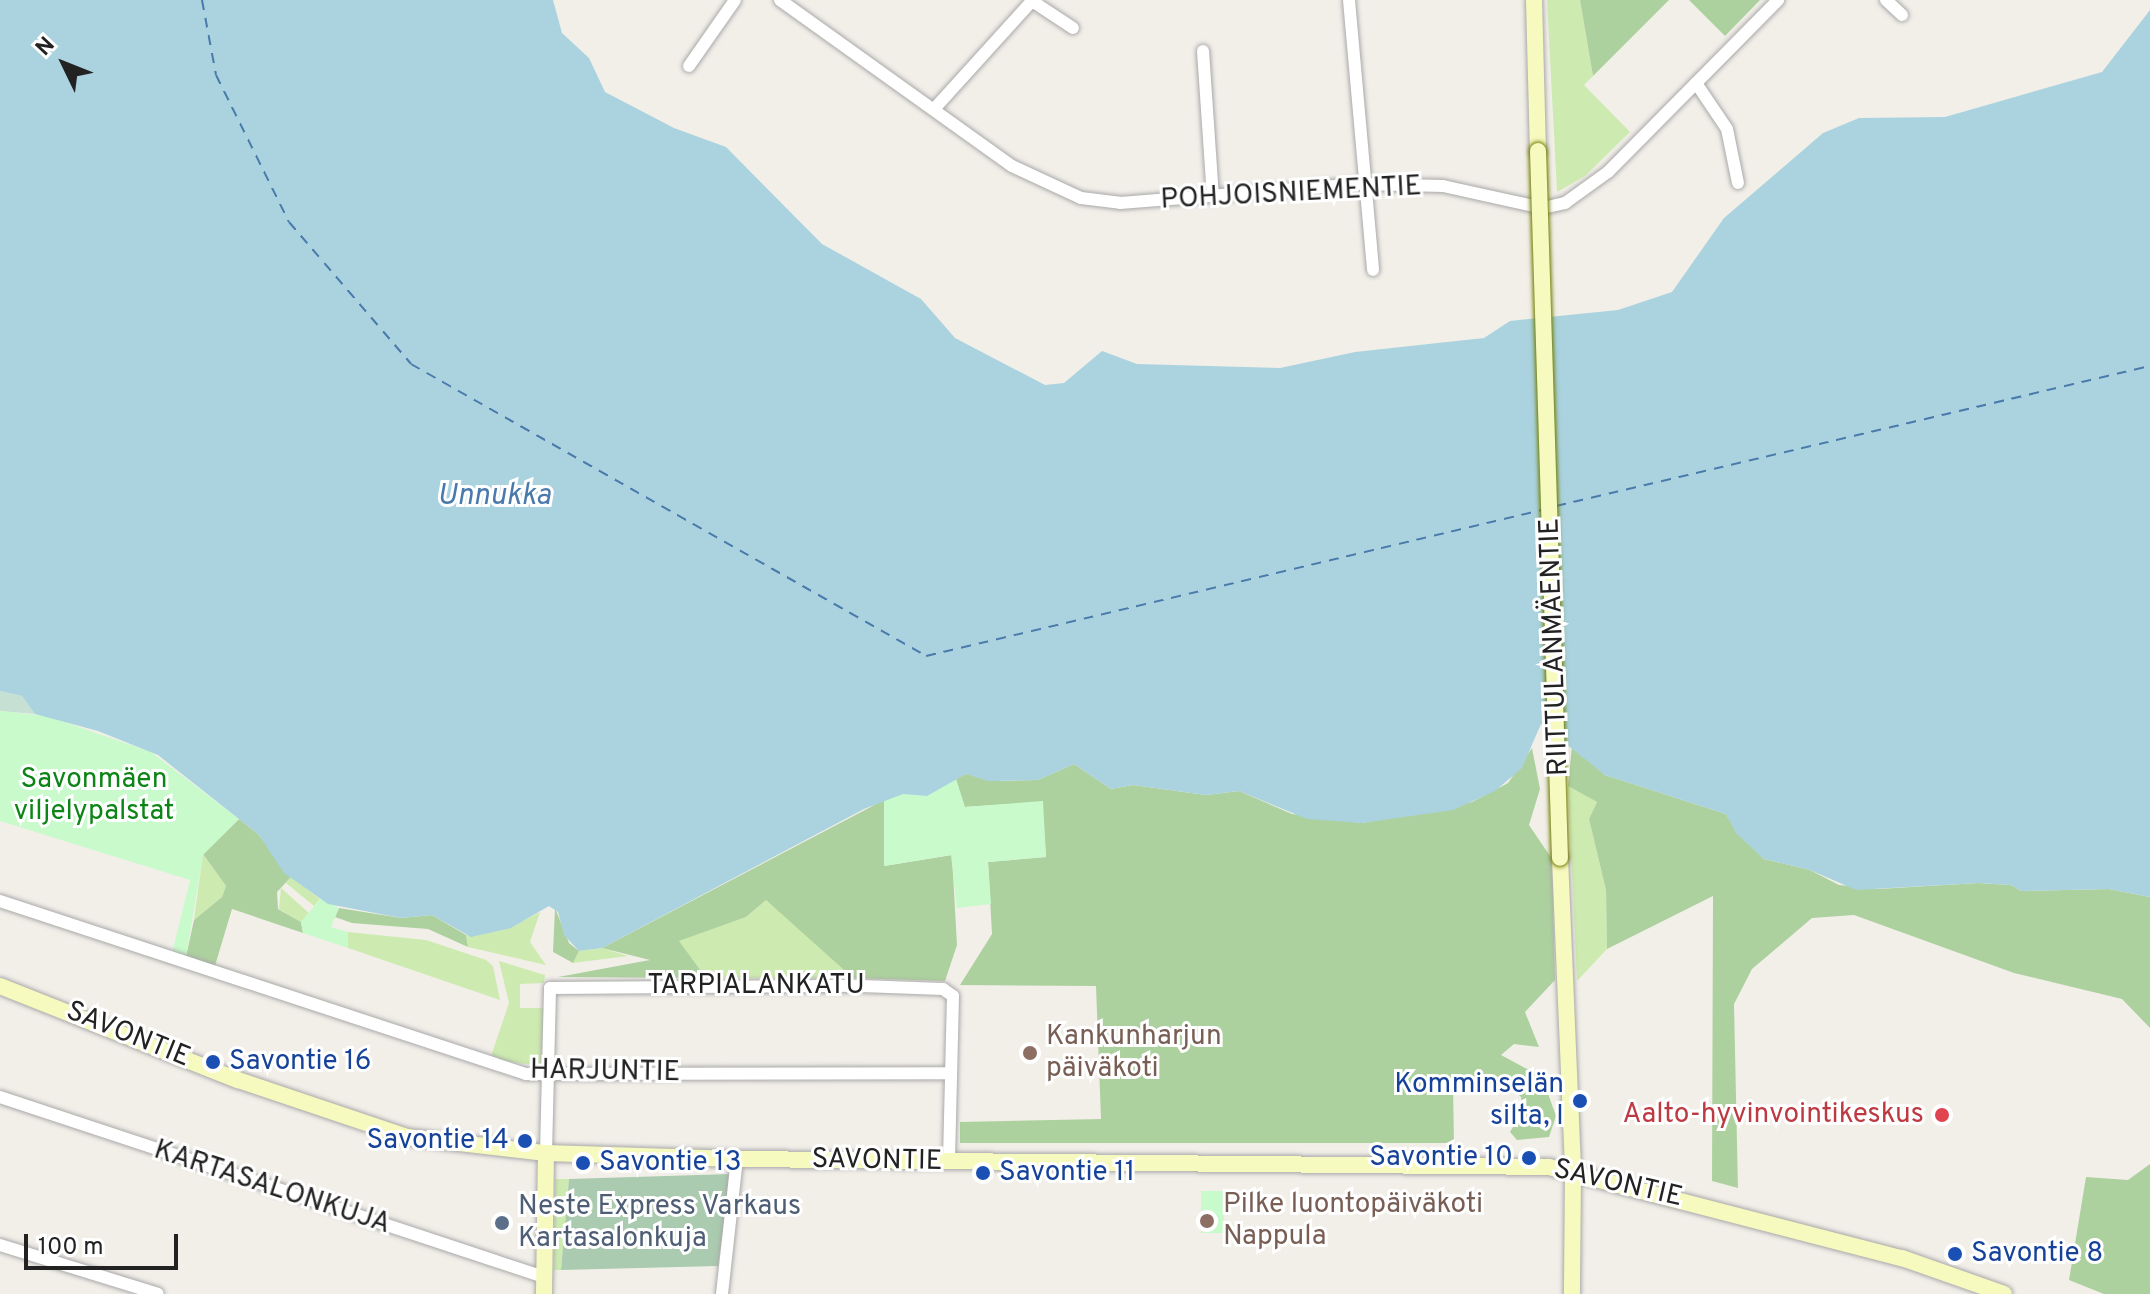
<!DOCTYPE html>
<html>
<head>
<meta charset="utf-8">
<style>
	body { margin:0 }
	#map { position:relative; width:2150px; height:1294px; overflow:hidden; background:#f2efe9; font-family:Overpass,sans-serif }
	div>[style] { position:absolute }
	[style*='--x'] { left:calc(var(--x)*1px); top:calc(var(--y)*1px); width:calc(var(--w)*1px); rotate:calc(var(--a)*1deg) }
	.grass>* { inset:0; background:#cdebb0 }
	.forest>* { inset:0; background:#add19e }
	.wetland>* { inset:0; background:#c6e0d4 }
	.cemetery>* { inset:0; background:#aacbaf }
	.park>* { inset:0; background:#c8facc; transform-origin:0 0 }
	.water>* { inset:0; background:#aad3df }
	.ferry>* { height:2px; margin-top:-1px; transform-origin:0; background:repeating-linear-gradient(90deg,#4a7aab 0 10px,transparent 0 18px) }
	.roads { filter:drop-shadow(0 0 2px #a9a9a9) drop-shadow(0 0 2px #a9a9a9) }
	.street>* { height:12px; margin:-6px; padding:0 6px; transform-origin:6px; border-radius:6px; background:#fff }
	.secondary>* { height:16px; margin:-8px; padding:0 8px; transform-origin:8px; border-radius:8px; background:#f7fabf }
	.bridges { filter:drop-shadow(0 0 2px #707d05) drop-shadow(0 0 2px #707d05) }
	.secondary-bridge>* { height:16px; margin:-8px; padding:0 8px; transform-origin:8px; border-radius:8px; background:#f7fabf }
	.dots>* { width:22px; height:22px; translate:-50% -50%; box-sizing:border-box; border:4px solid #fff; border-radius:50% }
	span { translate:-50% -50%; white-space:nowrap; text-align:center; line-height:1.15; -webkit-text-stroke:6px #fff; paint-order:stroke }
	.street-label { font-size:28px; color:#222 }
	.park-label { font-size:28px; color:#0c8416 }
	.education-label { font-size:28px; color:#785e54 }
	.left { translate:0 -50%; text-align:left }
	.transit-label { font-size:28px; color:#164399 }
	.right { translate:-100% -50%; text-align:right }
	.health-label { font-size:28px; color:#be3a42 }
	.service-label { font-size:28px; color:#4e5e75 }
	.water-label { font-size:30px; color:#4a7aab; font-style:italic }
	.north { position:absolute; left:24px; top:24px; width:80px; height:80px; -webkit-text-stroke:6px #fff; paint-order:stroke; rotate:313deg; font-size:22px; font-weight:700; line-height:32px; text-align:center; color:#222 }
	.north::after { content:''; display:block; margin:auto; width:28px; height:36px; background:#222; clip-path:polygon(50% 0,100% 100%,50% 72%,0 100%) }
	.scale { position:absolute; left:24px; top:1234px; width:154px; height:36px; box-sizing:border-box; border:4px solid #222; border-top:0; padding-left:10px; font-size:24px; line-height:28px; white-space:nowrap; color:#222; -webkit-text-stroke:6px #fff; paint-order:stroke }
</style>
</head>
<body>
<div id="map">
	<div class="grass">
		<i style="clip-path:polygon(1547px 0,1580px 0,1593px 76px,1584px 85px,1630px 132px,1585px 176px,1557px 192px)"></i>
		<i style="clip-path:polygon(1568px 786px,1597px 802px,1589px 819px,1606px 890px,1607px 949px,1577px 981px)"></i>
		<i style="clip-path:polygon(203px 854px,226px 886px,222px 897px,194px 920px)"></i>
		<i style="clip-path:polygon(291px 877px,320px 899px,314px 906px,286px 883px)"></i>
		<i style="clip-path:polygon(281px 888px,309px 913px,301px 922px,279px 909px)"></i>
		<i style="clip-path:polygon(766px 900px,803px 929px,853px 978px,706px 978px,678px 941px,746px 917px)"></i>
		<i style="clip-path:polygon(540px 912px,530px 942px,546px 965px,468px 947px,466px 935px,510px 928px)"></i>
		<i style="clip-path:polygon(348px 932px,426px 940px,486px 960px,493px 966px,500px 1000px,348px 948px)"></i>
		<i style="clip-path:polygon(602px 948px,628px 956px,573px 963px,579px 951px)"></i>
		<i style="clip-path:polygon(499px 961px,545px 975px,544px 983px,520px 984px,520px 1008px,544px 1008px,541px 1066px,490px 1059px,509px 1003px)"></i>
		<i style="clip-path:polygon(555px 1179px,569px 1179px,561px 1270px,554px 1270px)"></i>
	</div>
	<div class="forest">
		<i style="clip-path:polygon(1580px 0,1669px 0,1593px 76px)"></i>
		<i style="clip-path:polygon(1689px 0,1760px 0,1725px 36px)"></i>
		<i style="clip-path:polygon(1572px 746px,1605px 775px,1726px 814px,1737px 833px,1764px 859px,1810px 870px,1839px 885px,1878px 889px,1978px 883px,2011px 885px,2021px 891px,2109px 889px,2150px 897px,2150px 1028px,2122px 999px,2014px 973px,1854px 915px,1812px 918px,1752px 969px,1734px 1004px,1738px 1188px,1712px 1181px,1713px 896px,1607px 949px,1606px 890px,1589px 819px,1597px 802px,1568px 786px)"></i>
		<i style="clip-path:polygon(1532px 748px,1540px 789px,1529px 825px,1552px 859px,1555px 980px,1525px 1012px,1539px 1047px,1514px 1044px,1501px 1055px,1542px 1077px,1556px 1116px,1549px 1137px,1517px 1140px,1510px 1132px,1523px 1110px,1521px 1097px,1511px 1087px,1463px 1079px,1453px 1087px,1454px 1143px,960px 1143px,960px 1122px,1101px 1119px,1096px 986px,960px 985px,992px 934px,988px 862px,1046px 857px,1042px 802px,964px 807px,956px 779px,966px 774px,1001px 781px,1038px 780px,1074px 764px,1111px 789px,1133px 785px,1206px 795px,1239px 791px,1292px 814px,1362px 823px,1472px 802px,1508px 783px)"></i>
		<i style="clip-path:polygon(884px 800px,884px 866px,952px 855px,957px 945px,945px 981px,853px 978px,766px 900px,746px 917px,679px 941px,706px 978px,558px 977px,650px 960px,602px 948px)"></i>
		<i style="clip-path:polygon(239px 819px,259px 835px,291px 877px,277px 892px,278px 909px,301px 922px,303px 933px,232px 909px,214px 969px,186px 957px,194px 920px,222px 897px,226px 886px,203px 854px)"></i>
		<i style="clip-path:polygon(339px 908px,401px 918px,432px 915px,466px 935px,468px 947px,428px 929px,352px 923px,335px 917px)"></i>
		<i style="clip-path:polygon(555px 908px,569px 943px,579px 951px,573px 963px,553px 952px)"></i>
		<i style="clip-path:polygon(2150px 1164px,2150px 1294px,2104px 1294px,2069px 1280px,2086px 1177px,2128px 1180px)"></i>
	</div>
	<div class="wetland">
		<i style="clip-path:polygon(0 691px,22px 696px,35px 714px,0 711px)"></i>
	</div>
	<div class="cemetery">
		<i style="clip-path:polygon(731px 1174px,718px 1266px,561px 1270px,569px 1179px)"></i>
	</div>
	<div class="park">
		<i style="clip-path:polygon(0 711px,47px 716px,151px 752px,239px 819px,203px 855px,186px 957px,172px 953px,190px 880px,0 821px)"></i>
		<i style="clip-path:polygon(956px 779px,965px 807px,1043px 801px,1046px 857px,988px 862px,991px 904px,957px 908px,951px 855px,884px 866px,884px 800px,903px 794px,927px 796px)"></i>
		<i style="clip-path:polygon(320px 899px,339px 908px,331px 927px,348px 932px,348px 948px,303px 933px,301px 922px)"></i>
		<i style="left:1201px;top:1191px;width:23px;height:42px"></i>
	</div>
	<div class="water">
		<i style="clip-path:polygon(0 0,553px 0,562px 33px,589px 58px,605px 92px,674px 128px,726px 147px,822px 244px,921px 299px,955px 338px,1045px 385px,1064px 383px,1102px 351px,1137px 364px,1280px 368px,1355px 352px,1484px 338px,1510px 321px,1618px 310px,1672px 292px,1724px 218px,1823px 133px,1859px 118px,1945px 117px,2102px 72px,2150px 10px,2150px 897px,2109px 889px,2021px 891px,2011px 885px,1978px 883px,1856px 890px,1810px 870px,1764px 859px,1736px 833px,1726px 814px,1605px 775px,1541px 724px,1522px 768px,1495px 791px,1453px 810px,1362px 823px,1307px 819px,1239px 791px,1206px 795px,1133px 785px,1111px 789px,1074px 764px,1038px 780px,988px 781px,966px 774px,927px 796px,903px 794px,864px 809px,602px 948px,579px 951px,564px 935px,558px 912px,549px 906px,511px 928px,471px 937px,432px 915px,401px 918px,328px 904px,284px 873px,259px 835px,158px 755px,98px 731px,35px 714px,22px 696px,0 691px)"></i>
	</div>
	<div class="ferry">
		<i style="--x:202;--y:0;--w:76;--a:79.4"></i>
		<i style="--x:216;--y:75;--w:164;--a:63.6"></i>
		<i style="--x:289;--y:222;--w:187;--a:49.3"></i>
		<i style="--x:411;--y:364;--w:592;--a:29.55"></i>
		<i style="--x:926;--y:656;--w:633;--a:-13.33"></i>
		<i style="--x:1556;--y:506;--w:610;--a:-13.26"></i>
	</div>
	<div class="roads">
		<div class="street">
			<i style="--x:780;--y:0;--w:285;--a:35.6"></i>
			<i style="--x:1012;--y:166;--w:76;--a:24.9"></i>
			<i style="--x:1081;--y:198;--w:39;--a:7"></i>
			<i style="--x:1120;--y:203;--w:244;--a:-4.5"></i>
			<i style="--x:1363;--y:184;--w:80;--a:1.4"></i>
			<i style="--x:1443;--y:186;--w:102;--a:12.4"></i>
			<i style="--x:1543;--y:208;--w:23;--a:-13"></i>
			<i style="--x:1565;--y:203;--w:53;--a:-35.8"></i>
			<i style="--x:1608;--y:172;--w:242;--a:-45.3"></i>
			<i style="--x:1349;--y:0;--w:271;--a:84.9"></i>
			<i style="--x:1886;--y:0;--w:22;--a:43"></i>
			<i style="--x:1203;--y:51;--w:146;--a:86.1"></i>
			<i style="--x:689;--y:66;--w:80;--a:-55.1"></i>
			<i style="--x:1696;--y:83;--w:55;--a:56"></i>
			<i style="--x:1727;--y:129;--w:55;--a:78.5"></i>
			<i style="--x:935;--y:108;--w:144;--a:-47.8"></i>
			<i style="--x:1032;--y:1;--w:49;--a:33.4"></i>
			<i style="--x:0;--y:901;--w:554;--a:18.21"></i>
			<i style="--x:526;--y:1074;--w:424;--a:-0.1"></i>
			<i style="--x:0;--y:1097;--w:573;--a:18.31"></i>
			<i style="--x:546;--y:1153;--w:165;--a:-88.6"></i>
			<i style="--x:550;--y:988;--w:311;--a:-0.4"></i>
			<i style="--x:861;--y:986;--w:82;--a:2.1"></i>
			<i style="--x:943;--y:989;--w:12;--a:35"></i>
			<i style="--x:953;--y:996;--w:166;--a:91.4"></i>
			<i style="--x:0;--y:1245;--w:165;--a:17.2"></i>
			<i style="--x:722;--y:1294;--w:136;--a:-83.7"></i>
		</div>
		<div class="secondary">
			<i style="--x:1534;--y:0;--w:151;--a:88.5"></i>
			<i style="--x:1560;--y:858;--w:313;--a:87.6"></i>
			<i style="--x:1573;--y:1171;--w:123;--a:90.5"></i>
			<i style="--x:0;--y:986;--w:256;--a:21.6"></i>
			<i style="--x:238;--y:1080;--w:178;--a:18.6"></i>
			<i style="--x:407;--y:1137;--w:140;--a:6.6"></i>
			<i style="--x:546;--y:1153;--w:191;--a:1.8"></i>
			<i style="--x:737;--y:1159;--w:812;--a:0.56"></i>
			<i style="--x:1549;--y:1167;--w:365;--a:14.5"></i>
			<i style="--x:1902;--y:1258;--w:108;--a:19.4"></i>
			<i style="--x:544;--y:1294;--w:141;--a:-89.2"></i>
		</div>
	</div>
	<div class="bridges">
		<div class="secondary-bridge">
			<i style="--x:1538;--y:151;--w:707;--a:88.22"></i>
		</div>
	</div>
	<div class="dots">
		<i style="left:1030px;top:1053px;background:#8d6e63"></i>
		<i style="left:213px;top:1062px;background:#1a4fb4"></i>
		<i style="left:1580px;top:1101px;background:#1a4fb4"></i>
		<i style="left:1942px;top:1115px;background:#e0444e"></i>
		<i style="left:525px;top:1141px;background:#1a4fb4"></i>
		<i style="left:1529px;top:1158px;background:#1a4fb4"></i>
		<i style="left:583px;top:1163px;background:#1a4fb4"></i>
		<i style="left:983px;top:1173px;background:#1a4fb4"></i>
		<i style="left:1207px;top:1221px;background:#8d6e63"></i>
		<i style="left:502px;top:1223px;background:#5c6f8a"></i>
		<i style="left:1955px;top:1254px;background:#1a4fb4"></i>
	</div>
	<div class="street-label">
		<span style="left:1291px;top:194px;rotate:-3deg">POHJOISNIEMENTIE</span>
		<span style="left:1555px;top:647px;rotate:-92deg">RIITTULANMÄENTIE</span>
		<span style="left:756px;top:986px">TARPIALANKATU</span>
		<span style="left:128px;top:1035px;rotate:22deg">SAVONTIE</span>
		<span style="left:605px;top:1072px;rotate:1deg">HARJUNTIE</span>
		<span style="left:877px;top:1161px;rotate:1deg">SAVONTIE</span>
		<span style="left:1618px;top:1184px;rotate:13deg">SAVONTIE</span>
		<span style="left:272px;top:1188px;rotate:18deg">KARTASALONKUJA</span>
	</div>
	<div class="park-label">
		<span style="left:94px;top:796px">Savonmäen<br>viljelypalstat</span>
	</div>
	<div class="education-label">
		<span class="left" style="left:1046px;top:1053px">Kankunharjun<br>päiväkoti</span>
		<span class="left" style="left:1223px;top:1221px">Pilke luontopäiväkoti<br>Nappula</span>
	</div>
	<div class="transit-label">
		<span class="left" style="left:229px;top:1062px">Savontie 16</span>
		<span class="right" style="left:1564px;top:1101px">Komminselän<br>silta, I</span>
		<span class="right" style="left:509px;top:1141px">Savontie 14</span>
		<span class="right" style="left:1513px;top:1158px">Savontie 10</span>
		<span class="left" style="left:599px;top:1163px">Savontie 13</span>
		<span class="left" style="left:999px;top:1173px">Savontie 11</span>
		<span class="left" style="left:1971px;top:1254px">Savontie 8</span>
	</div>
	<div class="health-label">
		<span class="right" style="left:1924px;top:1115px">Aalto-hyvinvointikeskus</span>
	</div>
	<div class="service-label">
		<span class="left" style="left:518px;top:1223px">Neste Express Varkaus<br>Kartasalonkuja</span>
	</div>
	<div class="water-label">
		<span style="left:494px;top:497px">Unnukka</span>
	</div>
	<div class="north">N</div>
	<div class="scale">100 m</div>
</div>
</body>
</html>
